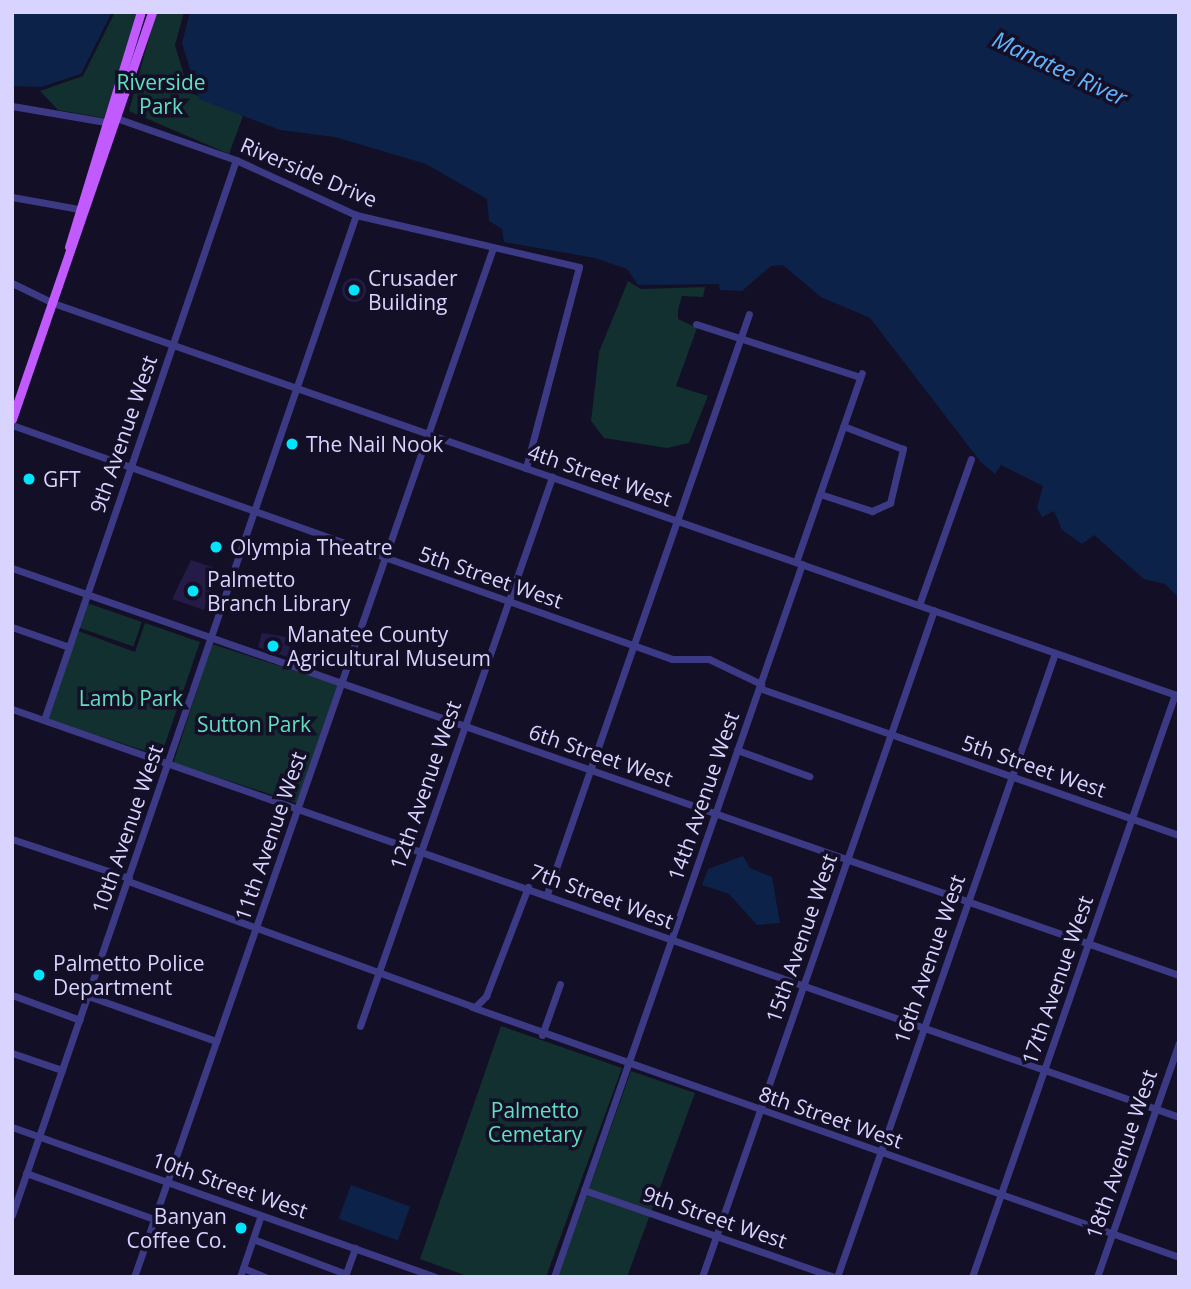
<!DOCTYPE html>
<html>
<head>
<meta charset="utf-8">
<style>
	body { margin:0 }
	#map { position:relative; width:1191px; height:1289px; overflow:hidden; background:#130f26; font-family:"Open Sans",sans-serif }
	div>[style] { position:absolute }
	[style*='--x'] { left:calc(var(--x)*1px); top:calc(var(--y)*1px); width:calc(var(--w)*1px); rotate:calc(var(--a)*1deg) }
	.green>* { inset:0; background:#12302f; transform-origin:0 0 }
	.water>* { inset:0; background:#0c2248; transform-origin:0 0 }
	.building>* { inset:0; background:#241b47 }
	.round { border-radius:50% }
	.minor>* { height:7px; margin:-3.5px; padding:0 3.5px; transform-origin:3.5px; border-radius:3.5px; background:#3d3a85 }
	.major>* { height:9px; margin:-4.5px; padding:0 4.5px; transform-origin:4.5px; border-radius:4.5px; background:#c25bff }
	.dots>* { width:19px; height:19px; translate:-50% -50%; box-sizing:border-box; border:4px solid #130f26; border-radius:50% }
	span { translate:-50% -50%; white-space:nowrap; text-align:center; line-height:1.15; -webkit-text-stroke:7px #130f26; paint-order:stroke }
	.park-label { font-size:21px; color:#5fe0c0 }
	.street-label { font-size:21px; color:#d9d4ff }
	.poi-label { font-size:21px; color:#d9d4ff }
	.left { translate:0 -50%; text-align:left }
	.right { translate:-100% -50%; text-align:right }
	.water-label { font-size:23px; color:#62b6ff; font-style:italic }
	.frame { position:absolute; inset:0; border:14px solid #d9d4ff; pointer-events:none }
</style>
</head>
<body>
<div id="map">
	<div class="green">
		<i style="clip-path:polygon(115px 12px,137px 12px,104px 118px,58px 110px,40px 91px,83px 76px)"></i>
		<i style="clip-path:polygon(156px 12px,184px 12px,175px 45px,189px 92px,243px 116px,229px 154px,129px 111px)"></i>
		<i style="clip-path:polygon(628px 281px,641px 289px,705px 287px,703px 297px,682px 296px,678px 310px,678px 319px,697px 328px,676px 386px,708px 396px,689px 443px,667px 448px,604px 438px,591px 421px,599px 352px)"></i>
		<i style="left:87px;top:603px;width:58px;height:26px;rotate:19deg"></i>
		<i style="clip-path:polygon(145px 623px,200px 642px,161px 756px,47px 719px,78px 631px,135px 652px)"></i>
		<i style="left:212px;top:644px;width:133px;height:125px;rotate:18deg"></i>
		<i style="clip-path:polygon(501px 1026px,622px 1068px,546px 1277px,470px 1277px,420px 1259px)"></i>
		<i style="clip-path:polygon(631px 1071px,695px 1093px,627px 1277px,558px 1277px)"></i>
	</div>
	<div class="water">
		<i style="clip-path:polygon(12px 12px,112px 12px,81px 74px,41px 87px,12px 86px)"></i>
		<i style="clip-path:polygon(190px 12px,1179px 12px,1179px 598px,1165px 584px,1144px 579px,1094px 535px,1082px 544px,1062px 530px,1054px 511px,1042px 517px,1037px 508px,1043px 486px,1001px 465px,995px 474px,980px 461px,870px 318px,821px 297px,783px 265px,771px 266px,742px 291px,720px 290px,719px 284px,638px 285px,627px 269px,595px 258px,504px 242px,502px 229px,489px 221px,487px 199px,426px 164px,335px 137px,280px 130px,199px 99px,182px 43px)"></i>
		<i style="clip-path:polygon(743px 856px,750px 868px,772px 877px,780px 923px,757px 925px,729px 894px,702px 885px,708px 869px)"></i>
		<i style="left:351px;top:1185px;width:63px;height:36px;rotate:20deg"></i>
	</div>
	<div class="building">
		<i class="round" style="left:342px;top:278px;width:24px;height:24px"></i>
		<i style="clip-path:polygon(191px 560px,218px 569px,204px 610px,172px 599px)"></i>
		<i style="clip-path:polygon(262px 633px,287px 637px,284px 644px,293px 648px,290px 658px,258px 647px)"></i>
	</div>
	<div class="minor">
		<i style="--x:12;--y:106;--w:95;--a:9.7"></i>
		<i style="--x:119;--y:119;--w:124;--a:19.3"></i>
		<i style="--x:236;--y:160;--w:132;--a:24.6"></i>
		<i style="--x:356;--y:215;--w:229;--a:13.1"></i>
		<i style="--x:579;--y:267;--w:208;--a:104.8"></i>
		<i style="--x:12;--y:197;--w:73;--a:10.2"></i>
		<i style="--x:12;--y:283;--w:46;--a:26"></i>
		<i style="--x:53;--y:303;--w:1193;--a:19.24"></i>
		<i style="--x:696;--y:324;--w:172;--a:17.9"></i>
		<i style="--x:12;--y:425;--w:700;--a:19.52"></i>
		<i style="--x:672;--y:659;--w:37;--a:0"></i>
		<i style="--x:709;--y:659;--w:58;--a:25.7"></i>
		<i style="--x:820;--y:494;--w:55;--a:18.1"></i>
		<i style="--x:872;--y:511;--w:20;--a:-24"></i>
		<i style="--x:890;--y:503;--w:56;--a:-76.5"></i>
		<i style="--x:903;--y:449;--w:64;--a:-159"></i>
		<i style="--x:796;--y:562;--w:200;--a:-70.8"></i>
		<i style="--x:12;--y:568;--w:1236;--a:19.23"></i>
		<i style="--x:919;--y:605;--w:155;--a:-70.4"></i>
		<i style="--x:12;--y:627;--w:60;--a:19.3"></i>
		<i style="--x:759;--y:688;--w:445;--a:19.3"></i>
		<i style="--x:12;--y:709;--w:1236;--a:19.27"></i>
		<i style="--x:44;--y:720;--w:592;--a:-71.08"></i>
		<i style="--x:737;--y:750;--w:77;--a:19.9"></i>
		<i style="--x:12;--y:839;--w:123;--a:18.4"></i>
		<i style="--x:128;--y:881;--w:369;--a:20"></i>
		<i style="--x:475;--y:1007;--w:16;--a:-45"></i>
		<i style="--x:486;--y:996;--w:117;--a:-68.9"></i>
		<i style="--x:547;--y:894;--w:614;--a:-70.8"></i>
		<i style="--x:12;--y:995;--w:72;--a:20.2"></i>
		<i style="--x:88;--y:996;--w:136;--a:19.4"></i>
		<i style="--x:472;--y:1007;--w:750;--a:19.47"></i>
		<i style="--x:360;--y:1026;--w:582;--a:-70.72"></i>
		<i style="--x:542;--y:1035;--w:54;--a:-70.6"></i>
		<i style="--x:12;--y:1053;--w:53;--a:18.8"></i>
		<i style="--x:12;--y:1127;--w:450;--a:19.5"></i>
		<i style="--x:26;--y:1173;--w:136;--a:19.8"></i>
		<i style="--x:584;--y:1190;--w:265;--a:19.2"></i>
		<i style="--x:12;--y:1215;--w:1058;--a:-71.02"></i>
		<i style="--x:253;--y:1239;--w:99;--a:20.6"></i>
		<i style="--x:243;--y:1268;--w:24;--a:22"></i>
		<i style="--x:345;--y:1276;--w:30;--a:-70"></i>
		<i style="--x:134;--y:1277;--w:1090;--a:-70.77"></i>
		<i style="--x:240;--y:1277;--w:65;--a:-71.3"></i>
		<i style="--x:554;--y:1277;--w:755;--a:-70.82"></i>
		<i style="--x:702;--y:1277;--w:706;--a:-70.82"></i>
		<i style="--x:837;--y:1277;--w:661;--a:-70.74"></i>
		<i style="--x:972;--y:1277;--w:617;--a:-70.8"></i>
		<i style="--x:1097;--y:1277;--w:248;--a:-70.7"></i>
	</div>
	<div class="major">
		<i style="--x:69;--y:247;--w:246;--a:-73"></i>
		<i style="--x:12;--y:419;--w:430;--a:-71"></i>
	</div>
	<div class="dots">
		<i style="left:354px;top:290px;background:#00e5ff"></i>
		<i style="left:292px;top:444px;background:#00e5ff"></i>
		<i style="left:29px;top:479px;background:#00e5ff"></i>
		<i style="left:216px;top:547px;background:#00e5ff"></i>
		<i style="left:193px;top:591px;background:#00e5ff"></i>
		<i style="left:273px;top:646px;background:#00e5ff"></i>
		<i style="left:39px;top:975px;background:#00e5ff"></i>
		<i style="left:241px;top:1228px;background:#00e5ff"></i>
	</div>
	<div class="park-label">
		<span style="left:161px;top:94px">Riverside<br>Park</span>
		<span style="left:131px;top:698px">Lamb Park</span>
		<span style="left:254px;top:724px">Sutton Park</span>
		<span style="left:535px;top:1122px">Palmetto<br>Cemetary</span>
	</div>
	<div class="street-label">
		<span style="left:309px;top:172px;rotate:23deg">Riverside Drive</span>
		<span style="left:123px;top:434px;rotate:-71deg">9th Avenue West</span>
		<span style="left:600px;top:475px;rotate:19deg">4th Street West</span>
		<span style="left:491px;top:577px;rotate:19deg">5th Street West</span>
		<span style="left:601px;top:755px;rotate:19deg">6th Street West</span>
		<span style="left:1034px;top:766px;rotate:19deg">5th Street West</span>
		<span style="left:425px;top:785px;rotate:-71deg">12th Avenue West</span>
		<span style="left:703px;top:796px;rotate:-71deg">14th Avenue West</span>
		<span style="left:127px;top:829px;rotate:-71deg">10th Avenue West</span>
		<span style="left:270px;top:836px;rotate:-71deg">11th Avenue West</span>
		<span style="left:602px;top:896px;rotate:20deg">7th Street West</span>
		<span style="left:801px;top:938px;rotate:-71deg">15th Avenue West</span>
		<span style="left:929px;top:959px;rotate:-71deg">16th Avenue West</span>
		<span style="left:1057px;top:980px;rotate:-71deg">17th Avenue West</span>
		<span style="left:831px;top:1117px;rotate:19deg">8th Street West</span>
		<span style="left:1121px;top:1154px;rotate:-71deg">18th Avenue West</span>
		<span style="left:230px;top:1185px;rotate:19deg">10th Street West</span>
		<span style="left:715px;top:1217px;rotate:19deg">9th Street West</span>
	</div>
	<div class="poi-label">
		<span class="left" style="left:368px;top:290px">Crusader<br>Building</span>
		<span class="left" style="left:306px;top:444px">The Nail Nook</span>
		<span class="left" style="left:43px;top:479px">GFT</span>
		<span class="left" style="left:230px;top:547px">Olympia Theatre</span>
		<span class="left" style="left:207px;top:591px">Palmetto<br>Branch Library</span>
		<span class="left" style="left:287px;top:646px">Manatee County<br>Agricultural Museum</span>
		<span class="left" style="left:53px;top:975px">Palmetto Police<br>Department</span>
		<span class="right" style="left:227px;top:1228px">Banyan<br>Coffee Co.</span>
	</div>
	<div class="water-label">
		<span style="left:1060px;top:68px;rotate:25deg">Manatee River</span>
	</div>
	<div class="frame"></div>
</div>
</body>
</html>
